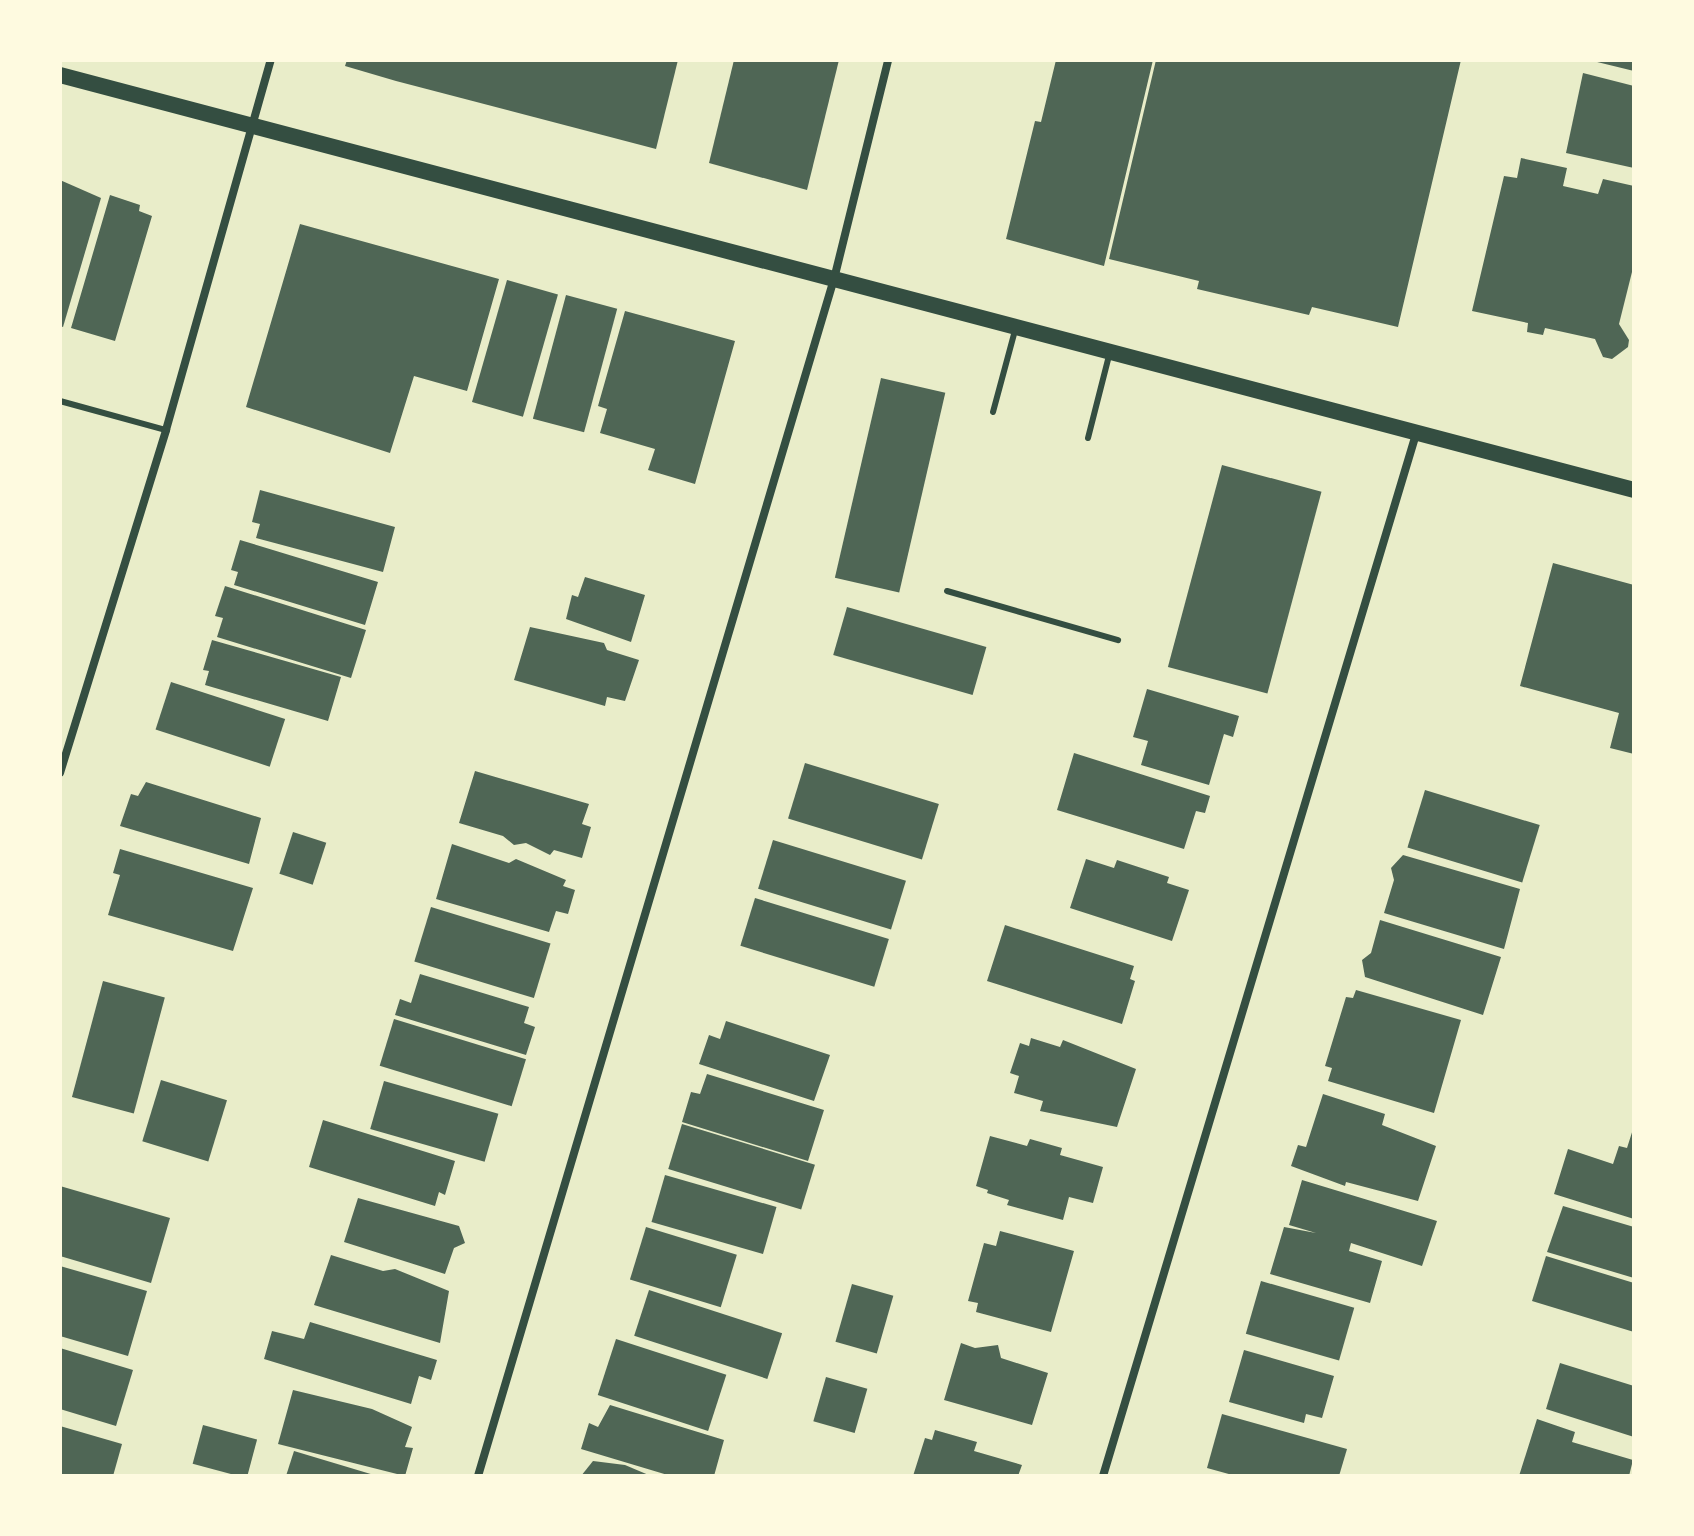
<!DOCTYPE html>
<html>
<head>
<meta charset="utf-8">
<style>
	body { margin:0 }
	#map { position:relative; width:1694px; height:1536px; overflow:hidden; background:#e9edc9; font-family:"Noto Serif",serif }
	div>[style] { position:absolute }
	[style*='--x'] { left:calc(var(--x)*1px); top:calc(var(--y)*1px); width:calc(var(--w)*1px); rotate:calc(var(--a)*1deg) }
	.building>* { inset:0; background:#4f6655; transform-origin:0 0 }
	.service>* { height:6px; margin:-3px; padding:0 3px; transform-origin:3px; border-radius:3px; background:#344e41 }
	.minor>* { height:8px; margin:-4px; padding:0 4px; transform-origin:4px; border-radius:4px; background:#344e41 }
	.secondary>* { height:16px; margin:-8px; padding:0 8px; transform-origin:8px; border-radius:8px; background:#344e41 }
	span { translate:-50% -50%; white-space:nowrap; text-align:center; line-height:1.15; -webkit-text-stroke:8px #fefae0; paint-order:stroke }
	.frame { position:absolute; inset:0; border:62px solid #fefae0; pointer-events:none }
</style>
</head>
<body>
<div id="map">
	<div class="building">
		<i style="clip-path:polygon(347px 60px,678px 60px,656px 149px,396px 81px,345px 66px)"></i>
		<i style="clip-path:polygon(734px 60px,839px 60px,807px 190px,709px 163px)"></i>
		<i style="clip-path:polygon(1056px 60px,1153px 60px,1104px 266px,1006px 239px,1035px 121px,1041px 122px)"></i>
		<i style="clip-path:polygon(1156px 60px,1461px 60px,1398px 327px,1312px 307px,1309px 315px,1197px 289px,1199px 281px,1109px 259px)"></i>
		<i style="clip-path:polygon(1593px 60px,1634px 60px,1634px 71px,1593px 61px)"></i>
		<i style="clip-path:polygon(1583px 73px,1634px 86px,1634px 168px,1566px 153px)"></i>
		<i style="clip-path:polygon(1521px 158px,1567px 168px,1563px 186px,1598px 194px,1603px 179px,1634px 186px,1634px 264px,1619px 324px,1629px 340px,1628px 347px,1612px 359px,1603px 357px,1595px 339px,1545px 328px,1543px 335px,1527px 332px,1528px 323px,1472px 311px,1504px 176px,1517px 178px)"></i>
		<i style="clip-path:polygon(60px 180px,101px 198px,63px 327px,60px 326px)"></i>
		<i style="clip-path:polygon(110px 195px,140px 205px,139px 211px,152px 216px,115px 341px,71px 328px)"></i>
		<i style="clip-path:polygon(300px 224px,499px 279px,467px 391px,414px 376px,390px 453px,246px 407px)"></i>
		<i style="left:507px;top:280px;width:53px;height:127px;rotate:16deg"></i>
		<i style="left:566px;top:295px;width:53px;height:128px;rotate:15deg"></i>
		<i style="clip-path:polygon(625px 311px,735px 341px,695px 484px,648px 470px,655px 449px,600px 433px,607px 409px,598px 406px)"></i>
		<i style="left:881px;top:378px;width:66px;height:205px;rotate:13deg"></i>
		<i style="left:1222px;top:465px;width:103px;height:209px;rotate:15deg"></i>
		<i style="clip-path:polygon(260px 490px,395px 527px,383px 572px,256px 538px,260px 524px,252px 522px)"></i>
		<i style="clip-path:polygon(240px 540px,378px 582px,365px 625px,234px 585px,238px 572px,231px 570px)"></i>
		<i style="clip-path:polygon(1553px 563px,1634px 585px,1634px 754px,1610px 748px,1619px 713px,1520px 686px)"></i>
		<i style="clip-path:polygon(585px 577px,645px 595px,631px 642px,566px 619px,572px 595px,578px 597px)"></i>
		<i style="clip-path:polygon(225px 586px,366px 630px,351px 678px,217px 637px,223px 618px,215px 616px)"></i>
		<i style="left:847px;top:607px;width:145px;height:50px;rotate:16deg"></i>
		<i style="clip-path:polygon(530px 627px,604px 643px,607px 650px,639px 660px,625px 701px,607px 697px,605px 706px,514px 680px)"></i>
		<i style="clip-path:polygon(212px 640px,341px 677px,328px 721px,205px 685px,209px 671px,203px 670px)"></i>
		<i style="left:171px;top:682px;width:120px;height:50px;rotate:18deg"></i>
		<i style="clip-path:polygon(1147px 689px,1239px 716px,1233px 737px,1224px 734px,1209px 785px,1141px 765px,1148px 741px,1133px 737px)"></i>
		<i style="clip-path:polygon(1074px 753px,1210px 796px,1205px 813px,1196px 811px,1184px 849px,1057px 810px)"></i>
		<i style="left:805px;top:763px;width:140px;height:58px;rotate:17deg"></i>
		<i style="clip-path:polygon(475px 771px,589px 804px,582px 824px,591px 827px,582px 858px,554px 850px,550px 855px,526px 843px,514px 845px,503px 836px,459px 823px)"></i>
		<i style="clip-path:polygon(146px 782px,261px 818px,249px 864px,120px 826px,131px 794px,138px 796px)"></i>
		<i style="left:1425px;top:790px;width:120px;height:60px;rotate:17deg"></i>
		<i style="left:293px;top:832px;width:35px;height:44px;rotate:18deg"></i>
		<i style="left:773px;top:840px;width:139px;height:51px;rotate:17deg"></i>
		<i style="clip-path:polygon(452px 844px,509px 863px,516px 859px,566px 880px,563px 886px,575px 890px,568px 914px,556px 911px,549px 932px,436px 899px)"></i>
		<i style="clip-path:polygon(120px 849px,253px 888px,233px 951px,108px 915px,120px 875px,113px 873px)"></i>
		<i style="clip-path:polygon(1403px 855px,1520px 889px,1504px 949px,1384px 913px,1394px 880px,1391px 868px)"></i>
		<i style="clip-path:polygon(1086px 859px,1114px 868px,1117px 860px,1169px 877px,1167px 883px,1189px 890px,1172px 941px,1070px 908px)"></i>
		<i style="left:755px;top:898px;width:140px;height:50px;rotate:17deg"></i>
		<i style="left:431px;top:907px;width:125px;height:57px;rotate:17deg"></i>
		<i style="clip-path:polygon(1380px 920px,1501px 957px,1483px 1015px,1365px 977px,1362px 960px,1371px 953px)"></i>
		<i style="clip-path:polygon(1005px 925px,1134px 966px,1130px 979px,1135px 981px,1122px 1024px,987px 981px)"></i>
		<i style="clip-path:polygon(420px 974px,529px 1007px,524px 1023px,535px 1027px,526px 1055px,395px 1015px,400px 999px,411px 1003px)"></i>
		<i style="left:103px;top:981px;width:64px;height:120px;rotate:15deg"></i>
		<i style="clip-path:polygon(1356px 990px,1461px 1020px,1434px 1113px,1328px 1081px,1332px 1068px,1325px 1066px,1346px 997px,1353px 998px)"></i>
		<i style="left:394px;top:1019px;width:138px;height:49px;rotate:17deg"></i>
		<i style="clip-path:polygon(726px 1021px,830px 1055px,814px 1101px,699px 1064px,709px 1035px,720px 1039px)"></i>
		<i style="clip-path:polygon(1031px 1038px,1060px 1047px,1063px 1040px,1136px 1069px,1117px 1127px,1040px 1111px,1043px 1101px,1014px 1093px,1019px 1076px,1010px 1073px,1020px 1043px,1029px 1046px)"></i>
		<i style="clip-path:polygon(707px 1074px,824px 1110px,808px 1161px,682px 1122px,691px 1092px,700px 1094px)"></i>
		<i style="left:161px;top:1080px;width:69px;height:64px;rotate:17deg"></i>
		<i style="left:384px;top:1081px;width:119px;height:50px;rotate:16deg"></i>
		<i style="clip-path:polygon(1323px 1094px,1385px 1114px,1382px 1125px,1436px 1146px,1418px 1201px,1346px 1182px,1345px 1186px,1291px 1166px,1298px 1145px,1306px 1147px)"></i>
		<i style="clip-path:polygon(323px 1120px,455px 1161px,445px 1195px,439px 1192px,435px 1206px,309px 1167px)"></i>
		<i style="left:682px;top:1124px;width:139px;height:47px;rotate:17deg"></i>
		<i style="clip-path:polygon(1634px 1126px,1634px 1219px,1554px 1194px,1568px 1149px,1613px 1164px,1619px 1146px,1627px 1148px)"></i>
		<i style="clip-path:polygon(990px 1136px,1027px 1146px,1030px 1139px,1062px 1148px,1060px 1155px,1103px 1167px,1093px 1203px,1069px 1197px,1063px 1220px,1007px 1205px,1009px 1200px,987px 1193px,988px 1190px,976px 1186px)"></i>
		<i style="left:665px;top:1175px;width:116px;height:49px;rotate:16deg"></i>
		<i style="clip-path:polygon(1302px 1180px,1437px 1221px,1422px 1266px,1351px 1243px,1349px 1251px,1382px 1261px,1370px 1303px,1270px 1274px,1284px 1227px,1316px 1233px,1289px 1225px)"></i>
		<i style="clip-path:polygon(60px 1186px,170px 1218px,151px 1283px,60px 1256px)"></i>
		<i style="clip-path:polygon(358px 1198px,459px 1226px,465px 1243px,454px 1248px,445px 1274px,344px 1242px)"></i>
		<i style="clip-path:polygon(1563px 1206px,1634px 1227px,1634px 1278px,1547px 1252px)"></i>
		<i style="left:646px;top:1227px;width:95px;height:55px;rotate:17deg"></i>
		<i style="clip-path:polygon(1000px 1231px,1074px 1251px,1051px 1332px,976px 1312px,978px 1303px,968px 1301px,984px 1243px,996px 1246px)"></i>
		<i style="clip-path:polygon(331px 1255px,383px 1271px,395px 1269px,449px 1291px,440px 1343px,314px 1305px)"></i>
		<i style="clip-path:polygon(1546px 1256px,1634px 1283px,1634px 1332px,1532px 1301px)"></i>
		<i style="clip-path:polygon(60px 1266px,147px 1291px,128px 1356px,60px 1336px)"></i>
		<i style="left:1261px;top:1281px;width:97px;height:55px;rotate:16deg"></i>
		<i style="left:852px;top:1284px;width:43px;height:60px;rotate:16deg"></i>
		<i style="left:649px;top:1290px;width:140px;height:48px;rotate:18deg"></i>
		<i style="clip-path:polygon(310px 1322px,437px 1360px,431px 1380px,419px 1376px,411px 1404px,264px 1359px,272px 1331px,304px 1339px)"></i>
		<i style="left:616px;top:1339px;width:116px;height:59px;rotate:18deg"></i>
		<i style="clip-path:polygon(961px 1343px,975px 1348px,998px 1345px,1001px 1358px,1048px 1373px,1032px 1425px,944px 1400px)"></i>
		<i style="clip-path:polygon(60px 1348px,133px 1370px,116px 1426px,60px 1409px)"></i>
		<i style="clip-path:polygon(1244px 1350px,1334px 1376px,1322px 1418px,1306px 1414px,1304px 1423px,1229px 1402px)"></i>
		<i style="clip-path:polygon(1560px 1363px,1634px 1386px,1634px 1437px,1546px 1409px)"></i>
		<i style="left:826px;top:1377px;width:43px;height:46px;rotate:16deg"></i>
		<i style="clip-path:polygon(293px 1390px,372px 1409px,412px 1427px,405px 1447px,413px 1448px,405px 1476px,278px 1444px)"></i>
		<i style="clip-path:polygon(610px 1405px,724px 1440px,714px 1476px,671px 1476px,581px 1449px,589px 1423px,598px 1427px)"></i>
		<i style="clip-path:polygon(1222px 1414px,1347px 1449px,1339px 1476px,1236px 1476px,1207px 1468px)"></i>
		<i style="clip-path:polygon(1537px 1419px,1575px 1432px,1572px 1442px,1633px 1460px,1629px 1476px,1519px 1476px)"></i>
		<i style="left:203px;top:1425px;width:56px;height:40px;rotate:15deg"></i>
		<i style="clip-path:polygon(60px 1426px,122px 1444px,113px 1476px,60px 1476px)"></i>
		<i style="clip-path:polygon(935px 1430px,977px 1442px,974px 1451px,1022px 1465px,1018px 1476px,913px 1476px,925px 1438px,932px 1440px)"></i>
		<i style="clip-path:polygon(294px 1451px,374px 1475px,374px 1476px,286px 1476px)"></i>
		<i style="clip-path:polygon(593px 1461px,625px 1465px,651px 1476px,581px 1476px)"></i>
	</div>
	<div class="service">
		<i style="--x:60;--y:401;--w:110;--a:15.3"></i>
		<i style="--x:993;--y:412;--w:88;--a:-74.9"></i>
		<i style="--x:1088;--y:438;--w:89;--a:-75.7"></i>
		<i style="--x:947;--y:591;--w:178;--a:16"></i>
	</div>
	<div class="minor">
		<i style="--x:60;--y:773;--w:359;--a:-72.8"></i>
		<i style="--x:166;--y:430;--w:385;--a:-74.2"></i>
		<i style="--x:478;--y:1476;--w:1249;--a:-73.44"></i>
		<i style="--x:834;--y:279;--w:226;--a:-76.1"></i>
		<i style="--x:1103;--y:1476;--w:1088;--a:-73.28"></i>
	</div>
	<div class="secondary">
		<i style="--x:60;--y:75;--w:1628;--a:14.77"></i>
	</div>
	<div class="frame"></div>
</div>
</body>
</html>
